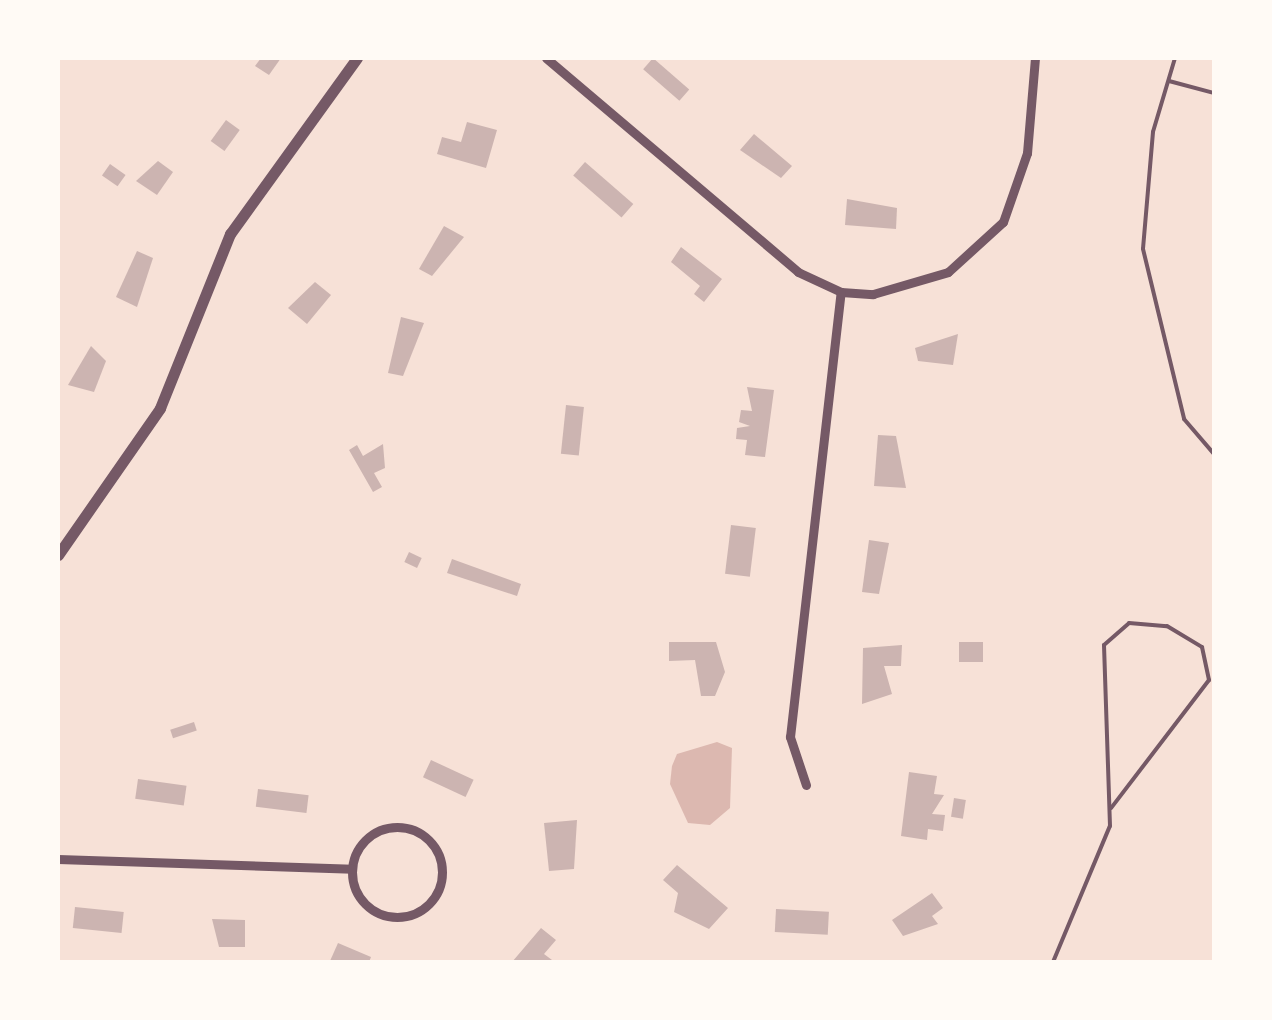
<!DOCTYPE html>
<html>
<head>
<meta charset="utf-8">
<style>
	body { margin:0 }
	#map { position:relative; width:1272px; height:1020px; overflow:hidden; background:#f7e1d7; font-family:Overpass,sans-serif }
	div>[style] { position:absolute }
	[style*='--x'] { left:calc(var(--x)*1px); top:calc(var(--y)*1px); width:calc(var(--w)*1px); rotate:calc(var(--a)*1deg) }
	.water>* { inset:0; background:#dcb8b0 }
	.building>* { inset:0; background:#ccb4b1; transform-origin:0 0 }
	.service>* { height:4px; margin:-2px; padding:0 2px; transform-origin:2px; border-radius:2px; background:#755966 }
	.minor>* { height:9px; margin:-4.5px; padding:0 4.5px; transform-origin:4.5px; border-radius:4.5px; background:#755966 }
	.minor>.ring { margin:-4.5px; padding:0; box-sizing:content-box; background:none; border:9px solid #755966; border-radius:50% }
	.tertiary>* { height:11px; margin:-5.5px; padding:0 5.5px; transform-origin:5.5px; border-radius:5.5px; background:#755966 }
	span { translate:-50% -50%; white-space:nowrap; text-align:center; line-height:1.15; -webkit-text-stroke:10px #fffaf5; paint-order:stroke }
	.frame { position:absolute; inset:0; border:60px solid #fffaf5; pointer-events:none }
</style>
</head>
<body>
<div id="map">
	<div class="water">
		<i style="clip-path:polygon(717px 742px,732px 748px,730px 808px,710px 825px,688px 823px,670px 784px,672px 766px,677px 754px)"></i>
	</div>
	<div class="building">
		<i style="clip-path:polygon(261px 58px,281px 58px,269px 75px,255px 66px)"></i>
		<i style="left:653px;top:58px;width:48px;height:15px;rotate:41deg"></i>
		<i style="left:226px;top:120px;width:17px;height:26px;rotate:36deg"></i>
		<i style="clip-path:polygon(467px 122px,497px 130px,486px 168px,437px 154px,442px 137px,461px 142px)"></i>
		<i style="clip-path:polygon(754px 134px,792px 166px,781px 178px,740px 150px)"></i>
		<i style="clip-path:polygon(158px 161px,173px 172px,157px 195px,136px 181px)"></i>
		<i style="left:585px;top:162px;width:64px;height:18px;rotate:41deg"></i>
		<i style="left:110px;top:164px;width:19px;height:14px;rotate:35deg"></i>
		<i style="clip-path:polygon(847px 199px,897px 208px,896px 229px,845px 225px)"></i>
		<i style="clip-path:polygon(444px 226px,464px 237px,432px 276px,419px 269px)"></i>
		<i style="clip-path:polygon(681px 247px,722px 279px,704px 302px,694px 294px,700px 286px,671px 262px)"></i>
		<i style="clip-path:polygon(137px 251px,153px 258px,137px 307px,116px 297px)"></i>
		<i style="clip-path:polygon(315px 282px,331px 295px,307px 324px,288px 308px)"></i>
		<i style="clip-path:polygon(401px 317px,424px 323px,403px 376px,388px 373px)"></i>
		<i style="clip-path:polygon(958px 334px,953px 365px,918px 361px,915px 348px)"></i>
		<i style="clip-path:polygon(91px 346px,106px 361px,94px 392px,68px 385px)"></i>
		<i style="clip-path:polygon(747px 387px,774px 390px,765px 457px,745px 455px,747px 440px,736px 439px,737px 428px,750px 426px,739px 422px,741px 410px,752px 411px)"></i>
		<i style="left:566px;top:405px;width:18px;height:49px;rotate:6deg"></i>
		<i style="clip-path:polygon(878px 435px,896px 436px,906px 488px,874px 486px)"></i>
		<i style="clip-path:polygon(383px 444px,385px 468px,374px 473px,382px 487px,373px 492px,349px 450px,357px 445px,363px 456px)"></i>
		<i style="left:731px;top:525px;width:25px;height:49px;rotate:7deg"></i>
		<i style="clip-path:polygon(869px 540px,889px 543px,879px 594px,862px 592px)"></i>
		<i style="left:409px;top:552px;width:14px;height:11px;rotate:25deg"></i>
		<i style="clip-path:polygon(452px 559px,521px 584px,517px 596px,447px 573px)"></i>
		<i style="clip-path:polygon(669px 642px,716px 642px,725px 672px,715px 696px,701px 696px,695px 660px,669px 661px)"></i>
		<i style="left:959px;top:642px;width:24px;height:20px"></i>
		<i style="clip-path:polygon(902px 645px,901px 666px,884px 666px,892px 694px,862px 704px,863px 648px)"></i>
		<i style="left:194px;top:722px;width:9px;height:25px;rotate:72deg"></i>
		<i style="left:431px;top:760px;width:47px;height:19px;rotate:25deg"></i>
		<i style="clip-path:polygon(909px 772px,937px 776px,934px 794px,944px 795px,932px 814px,945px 815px,943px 831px,928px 829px,927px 840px,901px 836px)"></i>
		<i style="left:138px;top:779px;width:49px;height:20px;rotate:8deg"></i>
		<i style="left:258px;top:789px;width:51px;height:18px;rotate:7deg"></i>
		<i style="left:954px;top:798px;width:12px;height:19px;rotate:9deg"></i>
		<i style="clip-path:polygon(577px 820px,574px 869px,549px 871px,544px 823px)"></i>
		<i style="clip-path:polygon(677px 865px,728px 908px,709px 929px,674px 912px,678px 893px,663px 880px)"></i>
		<i style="clip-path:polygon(932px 893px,943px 908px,932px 916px,938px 924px,903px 936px,892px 920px)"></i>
		<i style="left:75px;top:907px;width:49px;height:21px;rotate:6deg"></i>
		<i style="left:776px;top:909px;width:53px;height:23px;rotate:3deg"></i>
		<i style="clip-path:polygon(212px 919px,245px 920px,245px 947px,219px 947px)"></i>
		<i style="clip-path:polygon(541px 928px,556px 940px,544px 954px,552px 960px,512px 962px)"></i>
		<i style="clip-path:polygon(338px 943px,371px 957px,369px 962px,330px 961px)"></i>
	</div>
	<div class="service">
		<i style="--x:1175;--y:58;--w:77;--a:106.6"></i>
		<i style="--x:1153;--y:132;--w:117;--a:94.9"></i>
		<i style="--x:1143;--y:249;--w:175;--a:76.4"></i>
		<i style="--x:1184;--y:419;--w:46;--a:49.4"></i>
		<i style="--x:1169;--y:81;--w:47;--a:14.9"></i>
		<i style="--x:1053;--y:962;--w:147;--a:-67.3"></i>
		<i style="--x:1110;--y:826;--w:181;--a:-91.9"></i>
		<i style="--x:1104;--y:645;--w:33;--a:-41"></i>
		<i style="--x:1129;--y:623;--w:38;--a:5"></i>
		<i style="--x:1167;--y:626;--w:41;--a:31"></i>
		<i style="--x:1202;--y:647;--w:34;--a:78"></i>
		<i style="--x:1209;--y:680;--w:161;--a:127.4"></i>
	</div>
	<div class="minor">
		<i style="--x:546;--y:58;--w:331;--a:40.3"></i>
		<i style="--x:798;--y:272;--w:47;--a:24.9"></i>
		<i style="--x:841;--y:292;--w:32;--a:4"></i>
		<i style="--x:873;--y:294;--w:78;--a:-16.3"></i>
		<i style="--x:948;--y:272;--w:74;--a:-42.3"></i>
		<i style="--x:1003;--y:222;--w:73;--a:-70.8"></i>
		<i style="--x:1027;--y:153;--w:95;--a:-85.2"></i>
		<i style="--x:806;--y:785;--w:51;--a:-108.4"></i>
		<i style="--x:790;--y:737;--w:448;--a:-83.5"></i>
		<i class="ring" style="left:352px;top:827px;width:81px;height:81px"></i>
		<i style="--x:58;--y:859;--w:294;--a:1.9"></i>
	</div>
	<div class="tertiary">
		<i style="--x:58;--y:555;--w:179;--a:-55.2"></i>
		<i style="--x:160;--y:408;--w:188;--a:-68.1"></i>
		<i style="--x:230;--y:234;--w:217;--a:-54.2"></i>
	</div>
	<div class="frame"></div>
</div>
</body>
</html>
